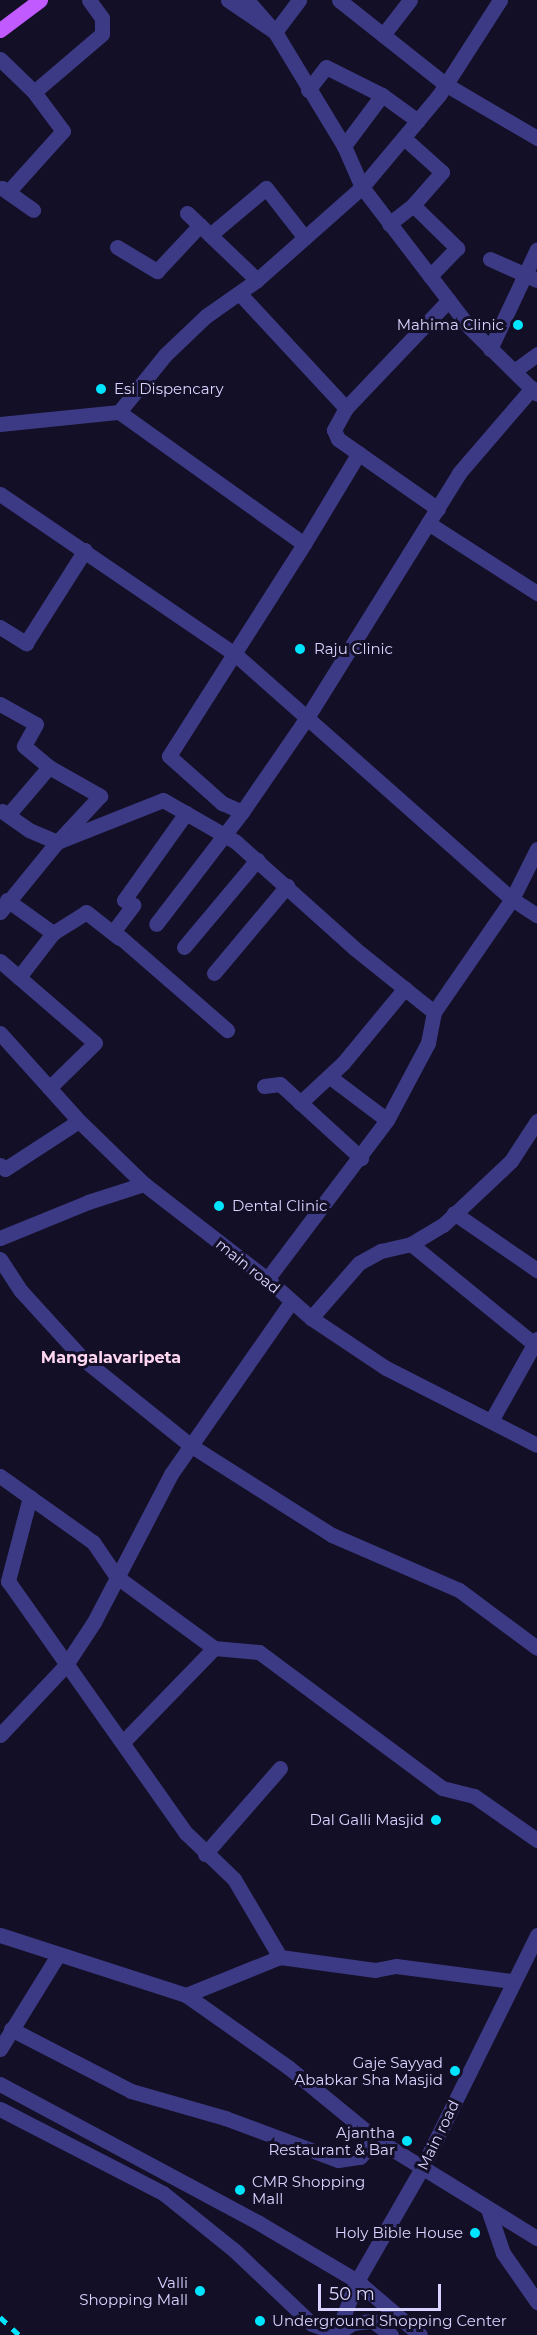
<!DOCTYPE html>
<html>
<head>
<meta charset="utf-8">
<style>
	body { margin:0 }
	#map { position:relative; width:537px; height:2335px; overflow:hidden; background:#130f26; font-family:Montserrat,sans-serif }
	div>[style] { position:absolute }
	[style*='--x'] { left:calc(var(--x)*1px); top:calc(var(--y)*1px); width:calc(var(--w)*1px); rotate:calc(var(--a)*1deg) }
	.minor>* { height:15px; margin:-7.5px; padding:0 7.5px; transform-origin:7.5px; border-radius:7.5px; background:#3d3a85 }
	.tertiary>* { height:15px; margin:-7.5px; padding:0 7.5px; transform-origin:7.5px; border-radius:7.5px; background:#3d3a85 }
	.primary>* { height:15px; margin:-7.5px; padding:0 7.5px; transform-origin:7.5px; border-radius:7.5px; background:#c25bff }
	.rail>* { height:4.5px; margin-top:-2.25px; transform-origin:0; background:repeating-linear-gradient(90deg,#00e5ff 0 9px,transparent 0 17px) }
	.dots>* { width:16px; height:16px; translate:-50% -50%; box-sizing:border-box; border:3px solid #130f26; border-radius:50% }
	span { translate:-50% -50%; white-space:nowrap; text-align:center; line-height:1.15; -webkit-text-stroke:6px #130f26; paint-order:stroke }
	.poi-label { font-size:15px; color:#d9d4ff }
	.right { translate:-100% -50%; text-align:right }
	.left { translate:0 -50%; text-align:left }
	.street-label { font-size:15px; color:#d9d4ff }
	.neighbourhood-label { font-size:16px; color:#ffd6f0; font-weight:700 }
	.scale { position:absolute; left:318px; top:2284px; width:123px; height:27px; box-sizing:border-box; border:3px solid #d9d4ff; border-top:0; padding-left:8px; font-size:18px; line-height:21px; white-space:nowrap; color:#d9d4ff; -webkit-text-stroke:4px #130f26; paint-order:stroke }
</style>
</head>
<body>
<div id="map">
	<div class="minor">
		<i style="--x:228;--y:0;--w:57;--a:34.2"></i>
		<i style="--x:275;--y:32;--w:40;--a:-53"></i>
		<i style="--x:247;--y:0;--w:43;--a:48.8"></i>
		<i style="--x:275;--y:32;--w:133;--a:58.8"></i>
		<i style="--x:344;--y:146;--w:45;--a:66.3"></i>
		<i style="--x:362;--y:187;--w:176;--a:52.6"></i>
		<i style="--x:469;--y:327;--w:95;--a:44.6"></i>
		<i style="--x:339;--y:0;--w:135;--a:38.4"></i>
		<i style="--x:445;--y:84;--w:107;--a:30.4"></i>
		<i style="--x:383;--y:35;--w:44;--a:-52.4"></i>
		<i style="--x:0;--y:59;--w:47;--a:44.1"></i>
		<i style="--x:308;--y:90;--w:29;--a:-52"></i>
		<i style="--x:326;--y:67;--w:63;--a:26.6"></i>
		<i style="--x:382;--y:95;--w:64;--a:126.7"></i>
		<i style="--x:382;--y:95;--w:44;--a:35.8"></i>
		<i style="--x:2;--y:188;--w:38;--a:35"></i>
		<i style="--x:8;--y:192;--w:82;--a:-48"></i>
		<i style="--x:63;--y:131;--w:49;--a:-126.6"></i>
		<i style="--x:34;--y:92;--w:89;--a:-40.5"></i>
		<i style="--x:102;--y:34;--w:16;--a:-90"></i>
		<i style="--x:102;--y:18;--w:22;--a:-126"></i>
		<i style="--x:413;--y:205;--w:62;--a:44.3"></i>
		<i style="--x:457;--y:248;--w:39;--a:134"></i>
		<i style="--x:187;--y:213;--w:97;--a:43.7"></i>
		<i style="--x:389;--y:224;--w:31;--a:-38"></i>
		<i style="--x:413;--y:205;--w:44;--a:-48.7"></i>
		<i style="--x:442;--y:172;--w:51;--a:-138.2"></i>
		<i style="--x:210;--y:235;--w:73;--a:-40"></i>
		<i style="--x:266;--y:188;--w:63;--a:52"></i>
		<i style="--x:117;--y:247;--w:47;--a:31"></i>
		<i style="--x:157;--y:271;--w:63;--a:-46.9"></i>
		<i style="--x:490;--y:259;--w:51;--a:24.1"></i>
		<i style="--x:240;--y:294;--w:156;--a:47.1"></i>
		<i style="--x:346;--y:408;--w:149;--a:-46.4"></i>
		<i style="--x:490;--y:349;--w:110;--a:-64.8"></i>
		<i style="--x:514;--y:371;--w:29;--a:-36"></i>
		<i style="--x:346;--y:408;--w:25;--a:119"></i>
		<i style="--x:334;--y:430;--w:10;--a:66"></i>
		<i style="--x:338;--y:439;--w:122;--a:35"></i>
		<i style="--x:119;--y:412;--w:73;--a:-51.1"></i>
		<i style="--x:165;--y:355;--w:57;--a:-43.6"></i>
		<i style="--x:206;--y:316;--w:62;--a:-35.2"></i>
		<i style="--x:257;--y:280;--w:140;--a:-41.5"></i>
		<i style="--x:362;--y:187;--w:120;--a:-50.1"></i>
		<i style="--x:439;--y:95;--w:113;--a:-57.3"></i>
		<i style="--x:0;--y:424;--w:120;--a:-5.8"></i>
		<i style="--x:119;--y:412;--w:227;--a:35.5"></i>
		<i style="--x:304;--y:544;--w:251;--a:122.5"></i>
		<i style="--x:169;--y:756;--w:71;--a:41.6"></i>
		<i style="--x:222;--y:803;--w:22;--a:24"></i>
		<i style="--x:242;--y:812;--w:141;--a:127.5"></i>
		<i style="--x:0;--y:494;--w:286;--a:34.3"></i>
		<i style="--x:236;--y:655;--w:368;--a:41.5"></i>
		<i style="--x:512;--y:899;--w:56;--a:-63.4"></i>
		<i style="--x:428;--y:523;--w:130;--a:32.7"></i>
		<i style="--x:304;--y:544;--w:106;--a:-58.9"></i>
		<i style="--x:0;--y:627;--w:31;--a:32"></i>
		<i style="--x:26;--y:643;--w:110;--a:-57.6"></i>
		<i style="--x:0;--y:704;--w:41;--a:29.1"></i>
		<i style="--x:36;--y:724;--w:25;--a:119"></i>
		<i style="--x:24;--y:746;--w:33;--a:40"></i>
		<i style="--x:49;--y:767;--w:63;--a:130.5"></i>
		<i style="--x:49;--y:767;--w:59;--a:29.6"></i>
		<i style="--x:100;--y:796;--w:57;--a:132.9"></i>
		<i style="--x:242;--y:812;--w:116;--a:-55.5"></i>
		<i style="--x:308;--y:716;--w:286;--a:-58.1"></i>
		<i style="--x:459;--y:473;--w:112;--a:-49.3"></i>
		<i style="--x:57;--y:842;--w:114;--a:-21.6"></i>
		<i style="--x:163;--y:800;--w:84;--a:29.9"></i>
		<i style="--x:236;--y:842;--w:159;--a:41.9"></i>
		<i style="--x:354;--y:948;--w:102;--a:38.7"></i>
		<i style="--x:434;--y:1012;--w:32;--a:101"></i>
		<i style="--x:428;--y:1043;--w:87;--a:118"></i>
		<i style="--x:387;--y:1120;--w:199;--a:127"></i>
		<i style="--x:7;--y:900;--w:57;--a:35.7"></i>
		<i style="--x:53;--y:933;--w:56;--a:127.7"></i>
		<i style="--x:0;--y:912;--w:90;--a:-50.8"></i>
		<i style="--x:57;--y:842;--w:30;--a:-157"></i>
		<i style="--x:29;--y:830;--w:33;--a:-145"></i>
		<i style="--x:113;--y:932;--w:34;--a:-53"></i>
		<i style="--x:133;--y:905;--w:10;--a:-151"></i>
		<i style="--x:124;--y:900;--w:107;--a:-54.5"></i>
		<i style="--x:53;--y:933;--w:39;--a:-32"></i>
		<i style="--x:86;--y:912;--w:42;--a:38.2"></i>
		<i style="--x:120;--y:937;--w:142;--a:41"></i>
		<i style="--x:184;--y:947;--w:114;--a:-50"></i>
		<i style="--x:0;--y:961;--w:125;--a:40.8"></i>
		<i style="--x:95;--y:1043;--w:64;--a:135.6"></i>
		<i style="--x:214;--y:973;--w:114;--a:-50"></i>
		<i style="--x:434;--y:1012;--w:137;--a:-55.4"></i>
		<i style="--x:512;--y:899;--w:30;--a:33"></i>
		<i style="--x:0;--y:1033;--w:118;--a:48.1"></i>
		<i style="--x:79;--y:1121;--w:91;--a:44.1"></i>
		<i style="--x:144;--y:1184;--w:155;--a:37.7"></i>
		<i style="--x:267;--y:1279;--w:59;--a:41.6"></i>
		<i style="--x:311;--y:1318;--w:90;--a:33.7"></i>
		<i style="--x:386;--y:1368;--w:169;--a:27"></i>
		<i style="--x:330;--y:1077;--w:71;--a:37"></i>
		<i style="--x:264;--y:1086;--w:16;--a:-7"></i>
		<i style="--x:280;--y:1084;--w:110;--a:42.4"></i>
		<i style="--x:300;--y:1103;--w:59;--a:-42.9"></i>
		<i style="--x:343;--y:1063;--w:97;--a:-50.4"></i>
		<i style="--x:0;--y:1165;--w:6;--a:39"></i>
		<i style="--x:5;--y:1169;--w:88;--a:-33"></i>
		<i style="--x:454;--y:1213;--w:101;--a:34.5"></i>
		<i style="--x:0;--y:1238;--w:95;--a:-22.2"></i>
		<i style="--x:88;--y:1202;--w:59;--a:-17.8"></i>
		<i style="--x:411;--y:1244;--w:159;--a:39.1"></i>
		<i style="--x:0;--y:1259;--w:38;--a:57"></i>
		<i style="--x:21;--y:1291;--w:92;--a:47.6"></i>
		<i style="--x:83;--y:1359;--w:137;--a:38.8"></i>
		<i style="--x:190;--y:1445;--w:168;--a:32.4"></i>
		<i style="--x:332;--y:1535;--w:138;--a:23.4"></i>
		<i style="--x:459;--y:1590;--w:97;--a:36.6"></i>
		<i style="--x:311;--y:1318;--w:73;--a:-48.9"></i>
		<i style="--x:359;--y:1263;--w:25;--a:-29"></i>
		<i style="--x:381;--y:1251;--w:31;--a:-13"></i>
		<i style="--x:411;--y:1244;--w:37;--a:-31"></i>
		<i style="--x:443;--y:1225;--w:93;--a:-43.3"></i>
		<i style="--x:511;--y:1161;--w:48;--a:-57"></i>
		<i style="--x:491;--y:1421;--w:94;--a:-60.7"></i>
		<i style="--x:0;--y:1476;--w:114;--a:35.4"></i>
		<i style="--x:93;--y:1542;--w:42;--a:55.6"></i>
		<i style="--x:117;--y:1577;--w:120;--a:36.2"></i>
		<i style="--x:214;--y:1648;--w:45;--a:5.1"></i>
		<i style="--x:259;--y:1652;--w:228;--a:36.6"></i>
		<i style="--x:442;--y:1788;--w:33;--a:14"></i>
		<i style="--x:474;--y:1796;--w:77;--a:34.9"></i>
		<i style="--x:30;--y:1497;--w:87;--a:104.7"></i>
		<i style="--x:8;--y:1581;--w:309;--a:54.8"></i>
		<i style="--x:186;--y:1833;--w:66;--a:43.8"></i>
		<i style="--x:234;--y:1879;--w:91;--a:59.5"></i>
		<i style="--x:0;--y:1735;--w:95;--a:-46.7"></i>
		<i style="--x:65;--y:1666;--w:53;--a:-56.6"></i>
		<i style="--x:94;--y:1622;--w:167;--a:-62.5"></i>
		<i style="--x:171;--y:1474;--w:210;--a:-55.1"></i>
		<i style="--x:123;--y:1742;--w:131;--a:-45.9"></i>
		<i style="--x:205;--y:1854;--w:114;--a:-48.9"></i>
		<i style="--x:0;--y:1935;--w:195;--a:17.9"></i>
		<i style="--x:186;--y:1995;--w:125;--a:35.2"></i>
		<i style="--x:288;--y:2067;--w:114;--a:39.3"></i>
		<i style="--x:376;--y:2139;--w:189;--a:31.6"></i>
		<i style="--x:186;--y:1995;--w:101;--a:-22"></i>
		<i style="--x:280;--y:1957;--w:96;--a:7.8"></i>
		<i style="--x:375;--y:1970;--w:21;--a:-11"></i>
		<i style="--x:396;--y:1966;--w:117;--a:7.4"></i>
		<i style="--x:11;--y:2029;--w:135;--a:27.3"></i>
		<i style="--x:131;--y:2091;--w:98;--a:16"></i>
		<i style="--x:225;--y:2118;--w:121;--a:20.4"></i>
		<i style="--x:338;--y:2160;--w:22;--a:-8"></i>
		<i style="--x:360;--y:2157;--w:24;--a:-48"></i>
		<i style="--x:0;--y:2049;--w:110;--a:-58.3"></i>
		<i style="--x:488;--y:2209;--w:46;--a:71.2"></i>
		<i style="--x:503;--y:2253;--w:60;--a:55.2"></i>
	</div>
	<div class="tertiary">
		<i style="--x:0;--y:2084;--w:294;--a:28.2"></i>
		<i style="--x:259;--y:2223;--w:114;--a:30.6"></i>
		<i style="--x:357;--y:2281;--w:83;--a:40.6"></i>
		<i style="--x:0;--y:2109;--w:183;--a:27.3"></i>
		<i style="--x:163;--y:2193;--w:91;--a:38.8"></i>
		<i style="--x:234;--y:2250;--w:108;--a:43.5"></i>
		<i style="--x:312;--y:2324;--w:27;--a:20"></i>
		<i style="--x:337;--y:2333;--w:19;--a:-32"></i>
		<i style="--x:353;--y:2323;--w:20;--a:-6"></i>
		<i style="--x:373;--y:2321;--w:23;--a:38"></i>
		<i style="--x:337;--y:2333;--w:56;--a:-69"></i>
		<i style="--x:357;--y:2281;--w:130;--a:-60.1"></i>
		<i style="--x:422;--y:2168;--w:260;--a:-63.7"></i>
	</div>
	<div class="primary">
		<i style="--x:0;--y:30;--w:50;--a:-36.9"></i>
	</div>
	<div class="rail">
		<i style="--x:0;--y:2317;--w:26;--a:43"></i>
	</div>
	<div class="dots">
		<i style="left:518px;top:325px;background:#00e5ff"></i>
		<i style="left:101px;top:389px;background:#00e5ff"></i>
		<i style="left:300px;top:649px;background:#00e5ff"></i>
		<i style="left:219px;top:1206px;background:#00e5ff"></i>
		<i style="left:436px;top:1820px;background:#00e5ff"></i>
		<i style="left:455px;top:2071px;background:#00e5ff"></i>
		<i style="left:407px;top:2141px;background:#00e5ff"></i>
		<i style="left:240px;top:2190px;background:#00e5ff"></i>
		<i style="left:475px;top:2233px;background:#00e5ff"></i>
		<i style="left:200px;top:2291px;background:#00e5ff"></i>
		<i style="left:260px;top:2321px;background:#00e5ff"></i>
	</div>
	<div class="poi-label">
		<span class="right" style="left:504px;top:325px">Mahima Clinic</span>
		<span class="left" style="left:114px;top:389px">Esi Dispencary</span>
		<span class="left" style="left:314px;top:649px">Raju Clinic</span>
		<span class="left" style="left:232px;top:1206px">Dental Clinic</span>
		<span class="right" style="left:424px;top:1820px">Dal Galli Masjid</span>
		<span class="right" style="left:443px;top:2071px">Gaje Sayyad<br>Ababkar Sha Masjid</span>
		<span class="right" style="left:395px;top:2141px">Ajantha<br>Restaurant &amp; Bar</span>
		<span class="left" style="left:252px;top:2190px">CMR Shopping<br>Mall</span>
		<span class="right" style="left:463px;top:2233px">Holy Bible House</span>
		<span class="right" style="left:188px;top:2291px">Valli<br>Shopping Mall</span>
		<span class="left" style="left:272px;top:2321px">Underground Shopping Center</span>
	</div>
	<div class="street-label">
		<span style="left:248px;top:1266px;rotate:39deg">main road</span>
		<span style="left:438px;top:2135px;rotate:-64deg">Main road</span>
	</div>
	<div class="neighbourhood-label">
		<span style="left:111px;top:1358px">Mangalavaripeta</span>
	</div>
	<div class="scale">50 m</div>
</div>
</body>
</html>
